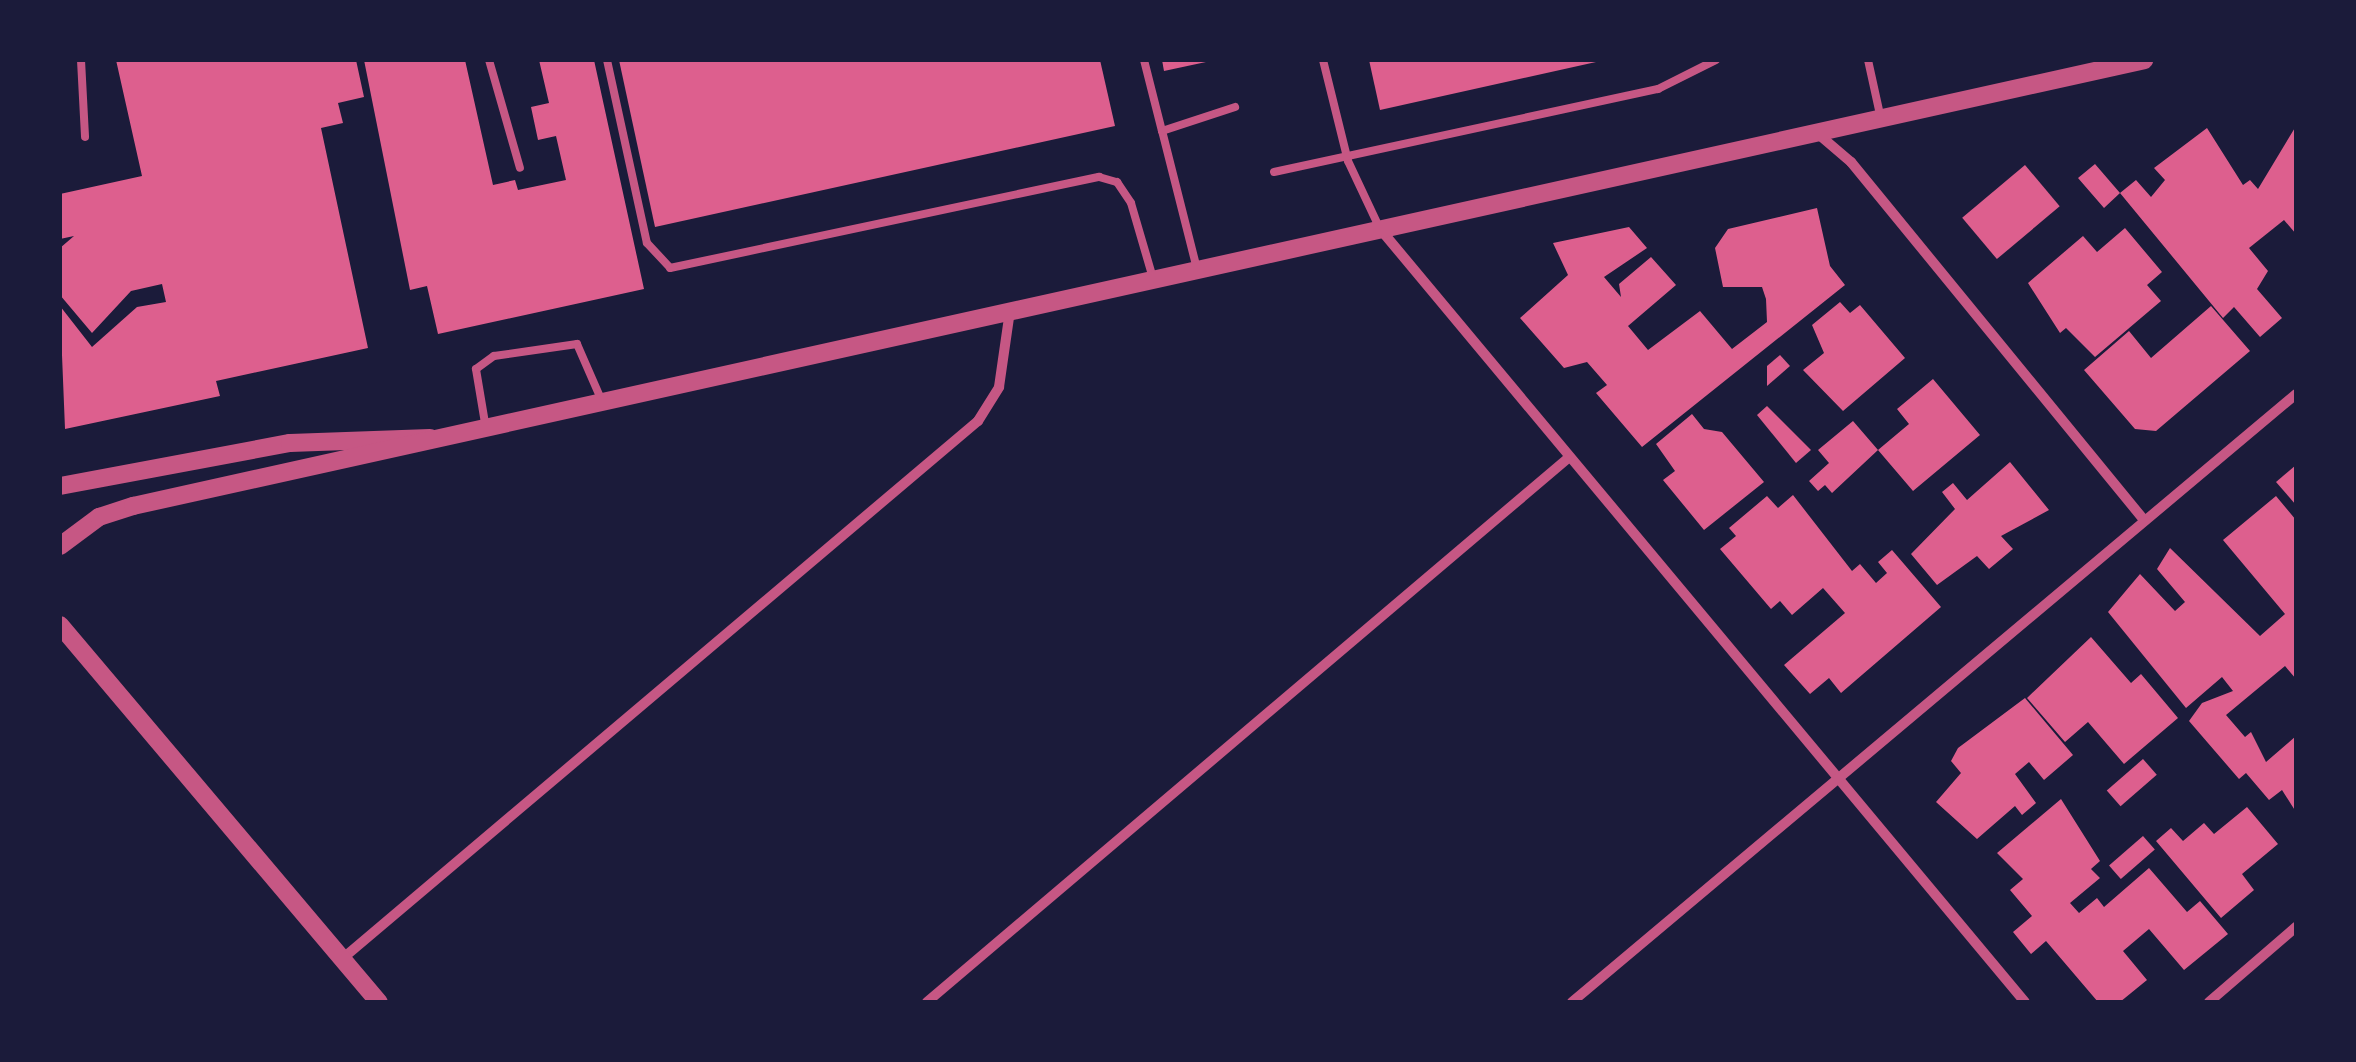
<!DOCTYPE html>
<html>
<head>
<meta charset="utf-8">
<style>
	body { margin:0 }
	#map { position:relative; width:2356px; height:1062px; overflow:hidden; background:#1b1b3a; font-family:"Exo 2",sans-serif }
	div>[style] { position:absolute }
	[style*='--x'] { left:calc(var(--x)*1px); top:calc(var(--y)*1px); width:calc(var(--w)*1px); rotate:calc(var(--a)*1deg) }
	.building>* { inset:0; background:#dd5f8e; transform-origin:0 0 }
	.service>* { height:8px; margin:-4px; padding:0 4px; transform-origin:4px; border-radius:4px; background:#c65784 }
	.minor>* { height:10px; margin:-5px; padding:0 5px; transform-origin:5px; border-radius:5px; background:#c65784 }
	.tertiary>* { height:18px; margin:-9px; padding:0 9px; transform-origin:9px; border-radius:9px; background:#c65784 }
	span { translate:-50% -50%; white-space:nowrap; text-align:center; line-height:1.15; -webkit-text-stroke:10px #1b1b3a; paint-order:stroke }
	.frame { position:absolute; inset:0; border:62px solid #1b1b3a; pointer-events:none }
</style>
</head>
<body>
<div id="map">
	<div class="building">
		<i style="clip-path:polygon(116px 60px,356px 60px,364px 97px,338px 103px,343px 123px,321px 128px,368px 348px,216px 381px,220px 396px,65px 429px,60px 306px,92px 347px,137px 307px,166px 302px,162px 284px,131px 291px,92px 333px,60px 295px,60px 248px,74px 236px,60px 239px,60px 194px,142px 176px)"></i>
		<i style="clip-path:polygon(364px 60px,465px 60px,493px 185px,515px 180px,518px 190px,566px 180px,556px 136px,538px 140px,531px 107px,549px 103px,539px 60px,594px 60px,644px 289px,438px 334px,427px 286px,410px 290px)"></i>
		<i style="clip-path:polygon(619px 60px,1100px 60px,1115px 126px,655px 227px)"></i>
		<i style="clip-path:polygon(1162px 60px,1206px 60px,1206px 62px,1164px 71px)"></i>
		<i style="clip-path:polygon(1369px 60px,1596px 60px,1596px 62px,1380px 110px)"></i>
		<i style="clip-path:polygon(2296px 126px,2296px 234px,2284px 220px,2249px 248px,2268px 271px,2257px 289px,2282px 318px,2260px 337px,2234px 307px,2223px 318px,2120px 193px,2104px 208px,2078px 178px,2095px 164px,2120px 193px,2136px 180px,2151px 197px,2165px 180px,2154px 168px,2207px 128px,2243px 185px,2250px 180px,2258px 189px)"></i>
		<i style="left:2025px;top:165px;width:54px;height:82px;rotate:50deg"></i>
		<i style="clip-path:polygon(1817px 208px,1830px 266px,1845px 285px,1642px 447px,1596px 393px,1607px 385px,1587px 362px,1564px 368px,1520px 318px,1568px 275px,1553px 243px,1629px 227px,1647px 248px,1604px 277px,1621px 297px,1619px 284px,1651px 257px,1676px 285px,1628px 326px,1648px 350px,1700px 311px,1732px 349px,1767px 322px,1766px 299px,1762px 287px,1723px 287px,1715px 248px,1728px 229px)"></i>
		<i style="clip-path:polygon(2125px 228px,2162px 272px,2147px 285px,2161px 301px,2095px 357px,2066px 328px,2060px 333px,2028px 283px,2083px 236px,2097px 252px)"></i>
		<i style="clip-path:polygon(1840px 302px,1850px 313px,1860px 305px,1905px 358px,1843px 411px,1803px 370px,1824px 353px,1812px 325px)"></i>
		<i style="clip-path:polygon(2211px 306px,2250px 351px,2156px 431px,2135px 429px,2084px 370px,2129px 331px,2151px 358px)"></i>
		<i style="clip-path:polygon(1780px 355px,1790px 366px,1767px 386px,1767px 366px)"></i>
		<i style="clip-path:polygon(1933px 379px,1980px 435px,1913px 491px,1878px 450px,1832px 493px,1825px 485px,1818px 491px,1809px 481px,1829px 463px,1818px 450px,1853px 421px,1878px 450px,1909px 424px,1897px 409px)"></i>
		<i style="clip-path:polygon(1767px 406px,1811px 450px,1796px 463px,1757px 415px)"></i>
		<i style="clip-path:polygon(1692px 414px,1704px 429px,1722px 432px,1764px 482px,1704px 530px,1663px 480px,1675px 471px,1656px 444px)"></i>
		<i style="clip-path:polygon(2010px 462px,2049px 510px,2001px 536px,2013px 549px,1989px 569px,1977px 556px,1937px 585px,1911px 554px,1955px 509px,1942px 492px,1953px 483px,1967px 500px)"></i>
		<i style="clip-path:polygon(2296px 465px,2296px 505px,2276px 482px)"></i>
		<i style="clip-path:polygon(1793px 495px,1852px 571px,1860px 564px,1876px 583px,1887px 573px,1878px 562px,1892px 550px,1941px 607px,1841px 693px,1829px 678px,1810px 694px,1784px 665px,1845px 613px,1823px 588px,1792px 615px,1780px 601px,1771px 609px,1720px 549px,1736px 536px,1729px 528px,1767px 496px,1778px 508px)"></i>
		<i style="clip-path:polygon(2276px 496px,2296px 520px,2296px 679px,2285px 666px,2226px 715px,2245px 737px,2251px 732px,2266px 762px,2296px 736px,2296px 812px,2282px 790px,2269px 800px,2246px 773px,2239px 779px,2189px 721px,2202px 703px,2233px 691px,2222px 677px,2186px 708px,2108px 612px,2140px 574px,2175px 611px,2185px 602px,2157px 569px,2170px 548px,2260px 636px,2285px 614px,2223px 540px)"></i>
		<i style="clip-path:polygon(2091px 637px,2131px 683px,2141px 674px,2178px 718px,2124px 764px,2088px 722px,2065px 742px,2027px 698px)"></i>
		<i style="clip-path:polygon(2025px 698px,2073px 755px,2044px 780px,2029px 762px,2015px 774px,2036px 803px,2022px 815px,2015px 806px,1977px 839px,1936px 802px,1961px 773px,1951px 761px,1958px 748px)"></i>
		<i style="left:2143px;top:759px;width:21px;height:48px;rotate:49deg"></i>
		<i style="clip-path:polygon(2061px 799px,2100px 861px,2091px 869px,2100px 878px,2070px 903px,2079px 913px,2097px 898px,2104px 907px,2149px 868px,2187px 912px,2200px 901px,2228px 934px,2184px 970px,2149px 929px,2123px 951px,2147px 980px,2120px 1002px,2098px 1002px,2046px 941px,2031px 954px,2013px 932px,2032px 916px,2010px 890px,2023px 879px,1997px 853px)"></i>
		<i style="clip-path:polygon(2247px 807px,2278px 844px,2242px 874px,2254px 890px,2221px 918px,2156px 841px,2171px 828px,2183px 841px,2204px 823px,2214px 834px)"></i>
		<i style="left:2143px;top:836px;width:18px;height:45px;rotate:49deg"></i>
	</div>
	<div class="service">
		<i style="--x:81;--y:60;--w:77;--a:87"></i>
		<i style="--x:489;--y:60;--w:112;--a:74"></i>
		<i style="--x:607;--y:60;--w:187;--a:77.7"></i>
		<i style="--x:647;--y:243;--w:34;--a:47"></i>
		<i style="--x:670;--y:268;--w:439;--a:-12"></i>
		<i style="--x:1099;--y:177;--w:19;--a:16"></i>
		<i style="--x:1117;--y:182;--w:25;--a:56"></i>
		<i style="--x:1131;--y:203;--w:78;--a:73.7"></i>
		<i style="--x:1144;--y:60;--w:73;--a:75.8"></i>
		<i style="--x:1323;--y:60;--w:104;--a:76.1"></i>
		<i style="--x:1348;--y:161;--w:75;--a:64.8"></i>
		<i style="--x:1868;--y:60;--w:60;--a:77.6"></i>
		<i style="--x:1274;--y:172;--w:393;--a:-12.2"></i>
		<i style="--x:1658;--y:89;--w:65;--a:-26.6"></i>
		<i style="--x:1197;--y:269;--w:142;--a:-104.2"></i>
		<i style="--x:1162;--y:131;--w:77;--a:-18.2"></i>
		<i style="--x:486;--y:429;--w:61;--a:-99.5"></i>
		<i style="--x:476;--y:369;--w:22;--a:-36"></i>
		<i style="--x:494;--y:356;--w:84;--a:-8.2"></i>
		<i style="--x:577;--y:344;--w:60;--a:66.4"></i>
	</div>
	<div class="minor">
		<i style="--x:1817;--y:133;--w:45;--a:40.5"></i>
		<i style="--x:1851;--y:162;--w:463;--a:50.7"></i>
		<i style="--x:1381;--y:230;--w:1005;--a:50.17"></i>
		<i style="--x:342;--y:959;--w:833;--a:-40.23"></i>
		<i style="--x:978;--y:421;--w:40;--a:-58"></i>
		<i style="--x:999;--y:387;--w:77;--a:-81.8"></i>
		<i style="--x:927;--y:1002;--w:839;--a:-40.31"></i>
		<i style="--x:1572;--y:1002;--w:945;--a:-40.02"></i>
		<i style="--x:2209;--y:1002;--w:115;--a:-40.8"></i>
	</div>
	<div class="tertiary">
		<i style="--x:60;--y:486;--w:234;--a:-10.6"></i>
		<i style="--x:290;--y:443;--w:140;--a:-2"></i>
		<i style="--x:60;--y:546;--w:49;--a:-36.6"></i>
		<i style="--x:99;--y:517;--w:36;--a:-18"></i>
		<i style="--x:133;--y:506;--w:2060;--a:-12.5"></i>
		<i style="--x:60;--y:625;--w:494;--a:49.8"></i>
	</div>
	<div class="frame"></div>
</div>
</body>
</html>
